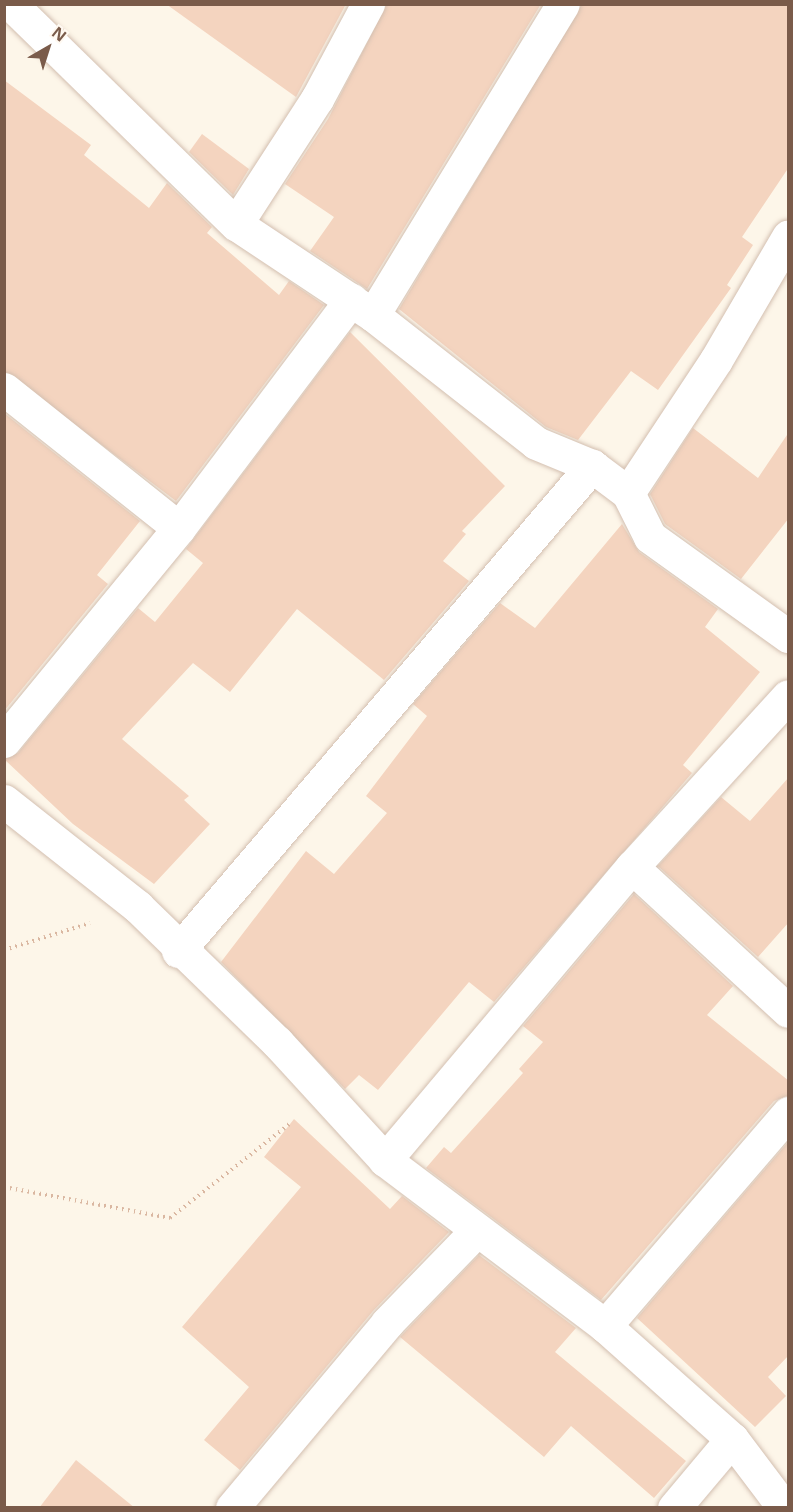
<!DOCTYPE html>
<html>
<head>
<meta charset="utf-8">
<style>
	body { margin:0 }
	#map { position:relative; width:793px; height:1512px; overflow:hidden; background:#fdf6e9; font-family:"Open Sans",sans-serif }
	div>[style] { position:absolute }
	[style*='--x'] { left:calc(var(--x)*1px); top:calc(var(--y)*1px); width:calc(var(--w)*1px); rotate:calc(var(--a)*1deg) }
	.building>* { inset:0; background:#f4d4bf }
	.path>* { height:4px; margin-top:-2px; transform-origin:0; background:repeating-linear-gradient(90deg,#dab7a1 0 1.5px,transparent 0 6px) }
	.roads { filter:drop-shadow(0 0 2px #d3bfb0) drop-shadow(0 0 2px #d3bfb0) }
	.minor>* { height:33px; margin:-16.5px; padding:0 16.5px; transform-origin:16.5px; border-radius:16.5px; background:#fff }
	span { translate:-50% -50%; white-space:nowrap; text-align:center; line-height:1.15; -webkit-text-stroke:5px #fff9f1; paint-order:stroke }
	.frame { position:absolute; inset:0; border:6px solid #7a5b4a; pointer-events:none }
	.north { position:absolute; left:18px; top:18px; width:60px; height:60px; -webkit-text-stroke:4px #fff9f1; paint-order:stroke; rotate:39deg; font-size:16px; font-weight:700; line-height:24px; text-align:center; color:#7a5b4a }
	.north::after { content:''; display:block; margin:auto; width:21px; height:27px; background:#7a5b4a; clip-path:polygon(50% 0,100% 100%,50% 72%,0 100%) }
</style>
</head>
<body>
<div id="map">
	<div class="building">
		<i style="clip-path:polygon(166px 4px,346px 4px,296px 97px)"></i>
		<i style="clip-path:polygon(387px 4px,541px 4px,367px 289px,310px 251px,334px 217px,285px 184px,328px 119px)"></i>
		<i style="clip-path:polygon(582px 4px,789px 4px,789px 167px,742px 237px,753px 245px,727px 285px,731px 288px,658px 390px,631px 371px,578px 440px,546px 427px,399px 309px)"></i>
		<i style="clip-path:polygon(4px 80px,91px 145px,84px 155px,149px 208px,167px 183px,212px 227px,207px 233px,279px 295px,289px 281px,324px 305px,176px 501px,4px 371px)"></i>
		<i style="clip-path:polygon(202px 134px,249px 169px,233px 195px,189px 152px)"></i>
		<i style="clip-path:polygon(350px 332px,505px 486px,462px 531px,466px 534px,443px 561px,469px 581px,384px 680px,297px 609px,230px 692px,193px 663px,122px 739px,189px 796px,184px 800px,210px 824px,154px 884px,73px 824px,4px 759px,18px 753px,138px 608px,155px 622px,203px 563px,186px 549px)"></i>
		<i style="clip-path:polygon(4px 413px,140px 521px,97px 575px,108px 584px,4px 711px)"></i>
		<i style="clip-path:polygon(693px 428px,758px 478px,789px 432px,789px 518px,741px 579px,665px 524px,650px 494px)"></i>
		<i style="clip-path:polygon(622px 524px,639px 552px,718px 609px,705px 627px,760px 672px,683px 765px,692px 773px,494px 1002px,469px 982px,378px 1090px,359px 1075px,345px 1089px,221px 962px,306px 851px,334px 874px,387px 813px,366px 796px,427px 716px,413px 704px,500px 603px,535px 628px)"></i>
		<i style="clip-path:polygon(789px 777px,789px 922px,758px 957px,658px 866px,721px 797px,750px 821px)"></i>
		<i style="clip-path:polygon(634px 894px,733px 986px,707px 1015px,789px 1081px,789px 1095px,774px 1101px,601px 1300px,426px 1168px,444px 1147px,451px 1153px,523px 1073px,519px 1069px,543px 1042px,523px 1026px)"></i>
		<i style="clip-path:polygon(294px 1119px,390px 1209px,402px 1196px,449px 1232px,373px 1311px,240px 1470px,204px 1440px,249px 1387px,182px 1327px,301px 1187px,264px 1157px)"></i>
		<i style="clip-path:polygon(789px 1141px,789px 1355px,768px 1377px,786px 1396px,755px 1427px,637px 1318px)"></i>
		<i style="clip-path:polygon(479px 1255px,576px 1328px,555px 1352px,686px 1461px,654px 1498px,571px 1426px,544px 1457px,400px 1337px)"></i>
		<i style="clip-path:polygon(76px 1460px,135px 1508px,39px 1508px)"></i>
	</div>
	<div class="path">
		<i style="--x:4;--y:950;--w:90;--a:-17.4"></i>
		<i style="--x:4;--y:1187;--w:169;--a:10.6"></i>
		<i style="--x:170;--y:1218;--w:155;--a:-38.2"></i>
	</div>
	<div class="roads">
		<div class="minor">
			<i style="--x:11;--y:4;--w:315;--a:44.4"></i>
			<i style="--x:236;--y:224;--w:164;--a:33.6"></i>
			<i style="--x:373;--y:315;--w:207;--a:38.1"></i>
			<i style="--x:536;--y:443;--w:61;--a:22.3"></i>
			<i style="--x:592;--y:466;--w:45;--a:36.9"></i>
			<i style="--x:628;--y:493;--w:49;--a:63.4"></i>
			<i style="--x:650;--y:537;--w:170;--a:35.7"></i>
			<i style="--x:236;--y:224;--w:149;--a:-57.1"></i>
			<i style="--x:317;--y:99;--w:108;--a:-61.8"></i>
			<i style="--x:373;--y:315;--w:364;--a:-58.6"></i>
			<i style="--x:4;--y:389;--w:223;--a:38.5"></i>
			<i style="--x:628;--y:493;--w:159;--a:-56.5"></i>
			<i style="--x:716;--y:360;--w:143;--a:-59.7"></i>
			<i style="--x:4;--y:741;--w:276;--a:-50.6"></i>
			<i style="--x:179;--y:528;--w:286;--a:-53"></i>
			<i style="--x:4;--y:801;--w:171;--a:38.3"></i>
			<i style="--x:138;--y:907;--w:194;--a:44.2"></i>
			<i style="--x:277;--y:1042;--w:160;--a:47.5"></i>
			<i style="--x:385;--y:1160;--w:276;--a:37"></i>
			<i style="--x:605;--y:1326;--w:170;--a:41.7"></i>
			<i style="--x:732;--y:1439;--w:86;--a:53"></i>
			<i style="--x:632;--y:867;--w:212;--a:42.7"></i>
			<i style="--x:178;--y:951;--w:638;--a:-49.52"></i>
			<i style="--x:385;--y:1160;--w:383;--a:-49.9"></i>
			<i style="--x:632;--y:867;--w:231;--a:-47.6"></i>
			<i style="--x:605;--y:1326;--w:281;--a:-49.3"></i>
			<i style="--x:232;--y:1508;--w:241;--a:-50"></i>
			<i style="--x:387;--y:1323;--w:129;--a:-45.9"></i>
			<i style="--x:674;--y:1508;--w:90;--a:-50"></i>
		</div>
	</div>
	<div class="frame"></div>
	<div class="north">N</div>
</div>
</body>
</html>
